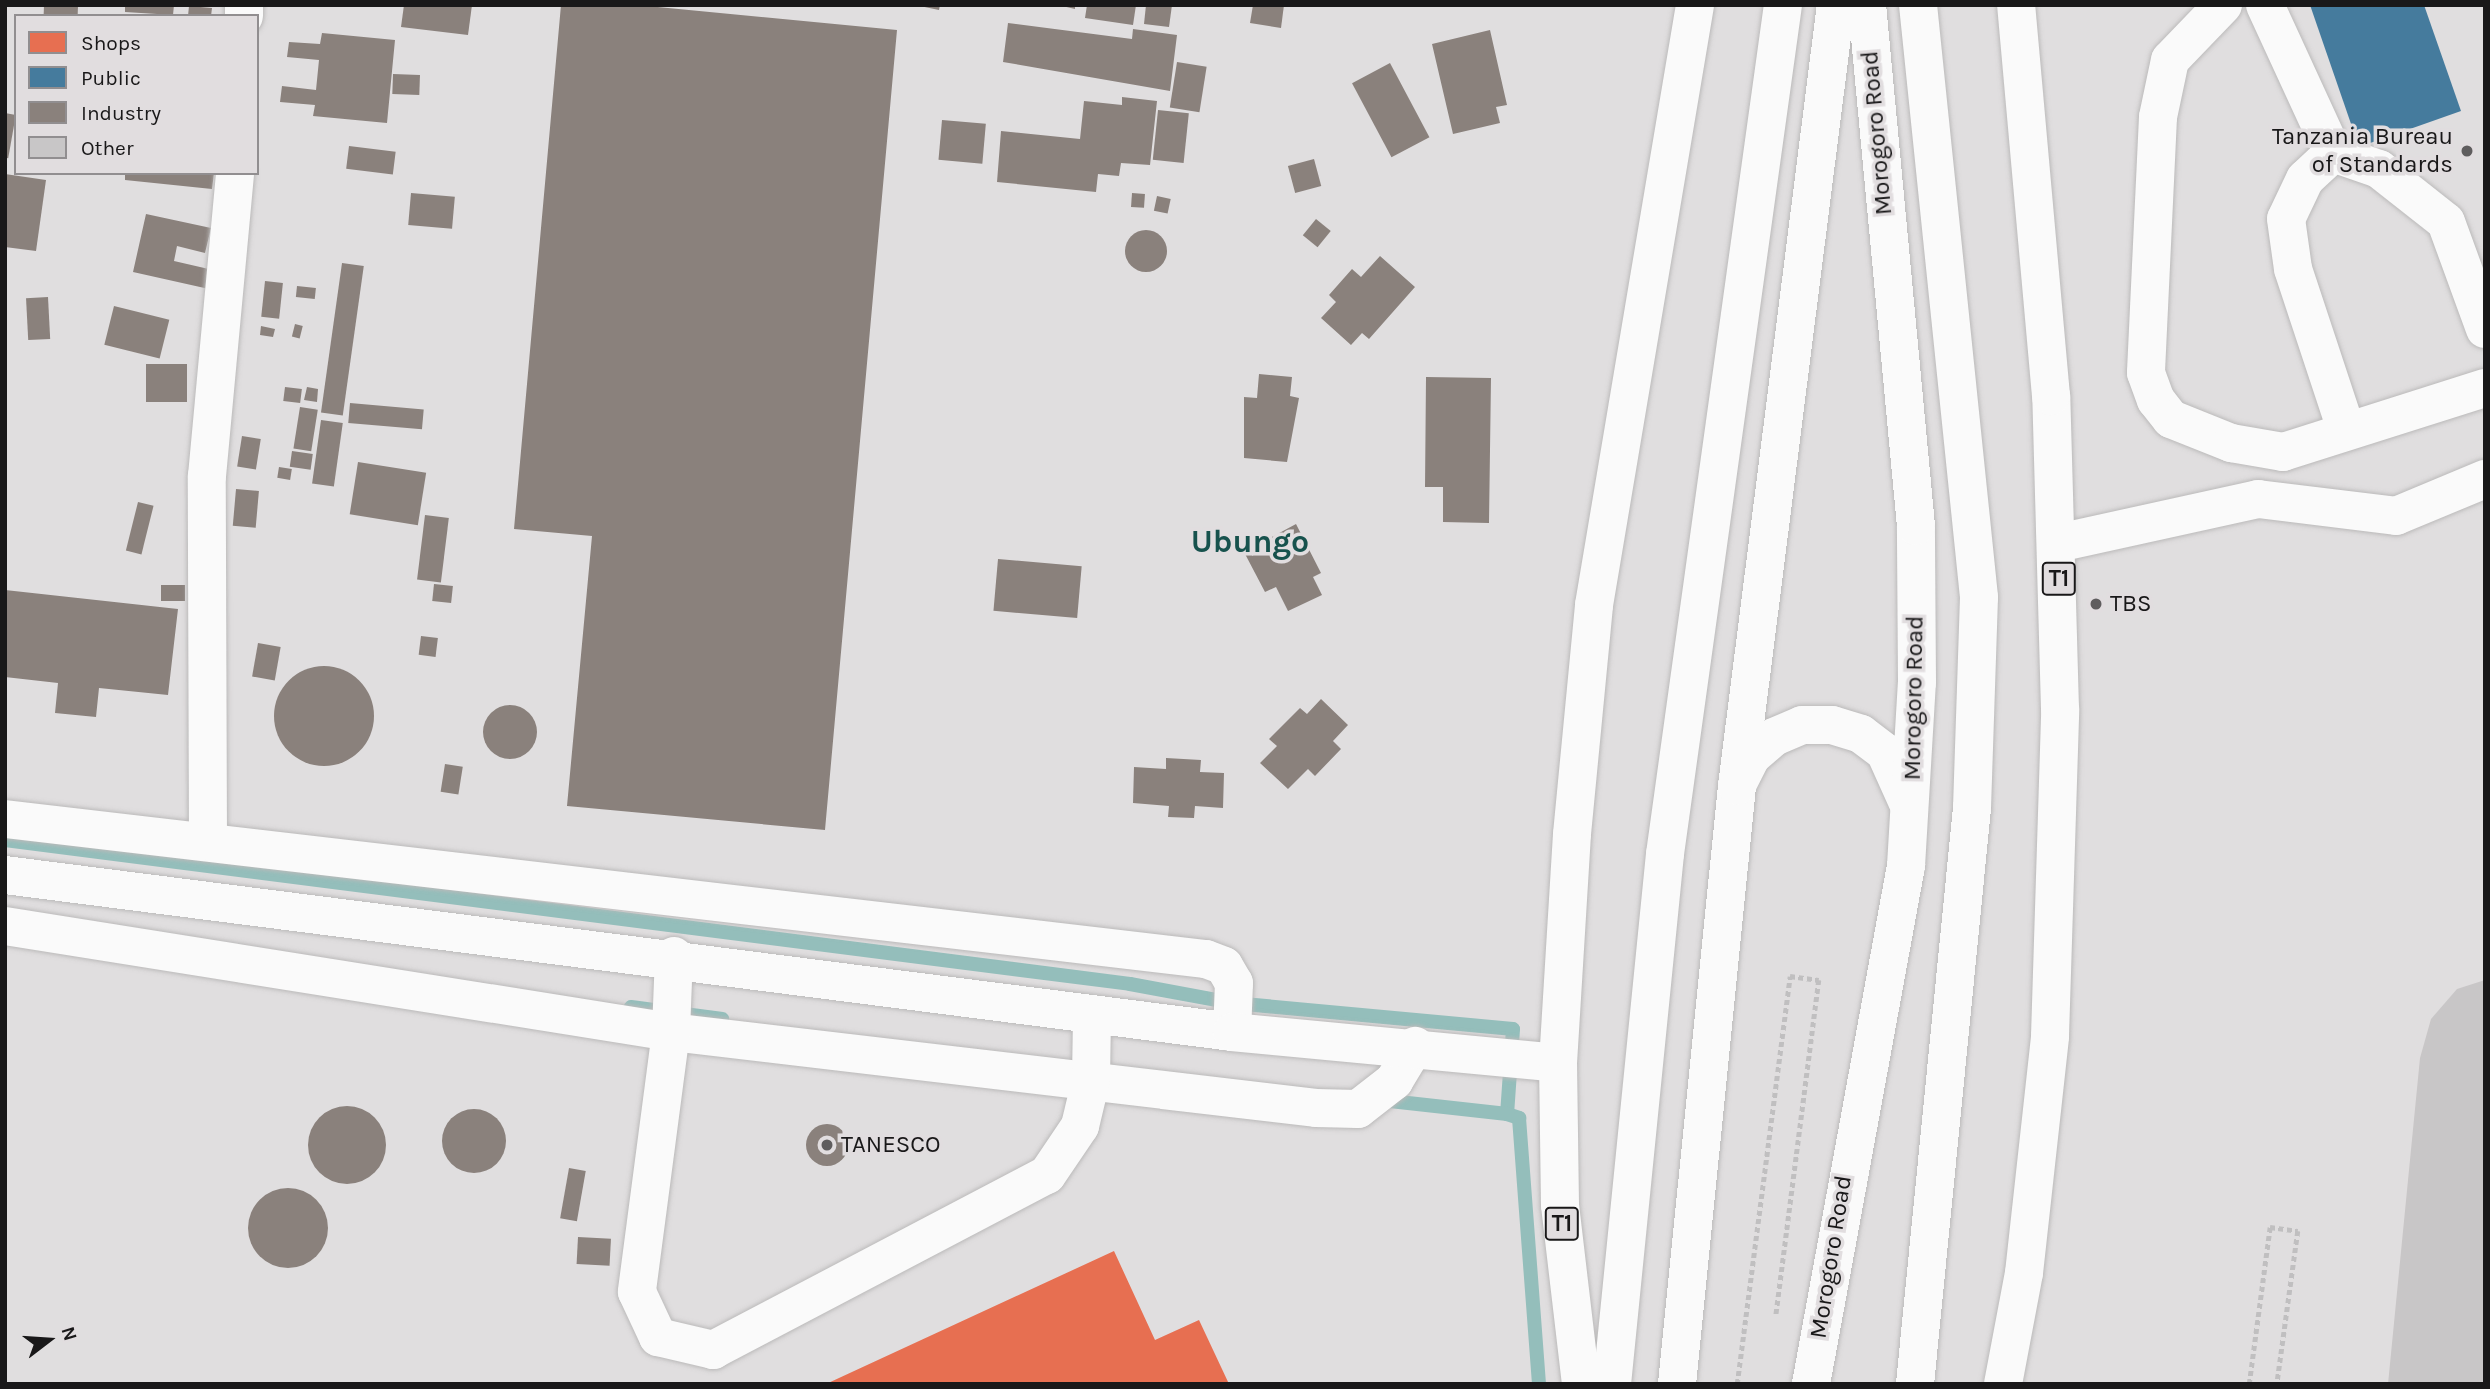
<!DOCTYPE html>
<html>
<head>
<meta charset="utf-8">
<style>
	body { margin:0 }
	#map { position:relative; width:2490px; height:1389px; overflow:hidden; background:#e0dedf; font-family:Karla,sans-serif }
	div>[style] { position:absolute }
	[style*='--x'] { left:calc(var(--x)*1px); top:calc(var(--y)*1px); width:calc(var(--w)*1px); rotate:calc(var(--a)*1deg) }
	.shops>* { inset:0; background:#e76f51 }
	.public>* { inset:0; background:#457b9d }
	.industry>* { inset:0; background:#8a817c; transform-origin:0 0 }
	.round { border-radius:50% }
	.stream>* { height:14px; margin:-7px; padding:0 7px; transform-origin:7px; border-radius:7px; background:#94bebb }
	.building>* { inset:0; background:#c8c6c7 }
	.path>* { height:4.5px; margin-top:-2.25px; transform-origin:0; background:repeating-linear-gradient(90deg,#c0bfc0 0 5px,transparent 0 8.5px) }
	.roads { filter:drop-shadow(0 0 2px #bbbaba) drop-shadow(0 0 2px #bbbaba) }
	.minor>* { height:38px; margin:-19px; padding:0 19px; transform-origin:19px; border-radius:19px; background:#fafafa }
	.major>* { height:38px; margin:-19px; padding:0 19px; transform-origin:19px; border-radius:19px; background:#fafafa }
	.highway>* { height:38px; margin:-19px; padding:0 19px; transform-origin:19px; border-radius:19px; background:#fafafa }
	.dots>* { width:19px; height:19px; translate:-50% -50%; box-sizing:border-box; border:4px solid #e1dddf; border-radius:50% }
	span { translate:-50% -50%; white-space:nowrap; text-align:center; line-height:1.15; -webkit-text-stroke:7px #e1dddf; paint-order:stroke }
	.shield-label span { padding:2px 5px; background:#e1dddf; border:2px solid; border-radius:5px; -webkit-text-stroke-width:0 }
	.shield-label { font-size:23px; color:#191819; font-weight:700 }
	.street-label { font-size:24px; color:#191819 }
	.poi-label { font-size:24px; color:#191819 }
	.right { translate:-100% -50%; text-align:right }
	.left { translate:0 -50%; text-align:left }
	.district-label { font-size:32px; color:#17524d; font-weight:700 }
	.frame { position:absolute; inset:0; border:7px solid #191819; pointer-events:none }
	.legend { position:absolute; left:14px; top:14px; width:245px; height:161px; box-sizing:border-box; background:#e1dddf; border:2px solid #918e90; margin:0; padding:9px 12px; list-style:none; font-size:21px; color:#191819 }
	.legend li { display:flex; align-items:center; gap:14px; height:35px }
	.legend b { width:35px; border:2px solid #918e90 }
	.north { position:absolute; left:14px; top:1305px; width:70px; height:70px; -webkit-text-stroke:5px #e1dddf; paint-order:stroke; rotate:73deg; font-size:19px; font-weight:700; line-height:28px; text-align:center; color:#191819 }
	.north::after { content:''; display:block; margin:auto; width:24px; height:32px; background:#191819; clip-path:polygon(50% 0,100% 100%,50% 72%,0 100%) }
</style>
</head>
<body>
<div id="map">
	<div class="shops">
		<i style="clip-path:polygon(1114px 1251px,1155px 1340px,1199px 1320px,1229px 1384px,826px 1384px)"></i>
	</div>
	<div class="public">
		<i style="clip-path:polygon(2310px 5px,2424px 5px,2461px 111px,2359px 147px)"></i>
	</div>
	<div class="industry">
		<i style="left:44px;top:5px;width:34px;height:11px;rotate:2deg"></i>
		<i style="clip-path:polygon(125px 5px,174px 5px,173px 15px,125px 12px)"></i>
		<i style="clip-path:polygon(404px 5px,472px 5px,468px 35px,401px 27px)"></i>
		<i style="clip-path:polygon(561px 5px,637px 5px,897px 30px,825px 830px,567px 806px,592px 536px,514px 529px)"></i>
		<i style="clip-path:polygon(915px 5px,940px 5px,939px 10px)"></i>
		<i style="clip-path:polygon(1058px 5px,1075px 5px,1075px 9px)"></i>
		<i style="clip-path:polygon(1087px 5px,1136px 5px,1133px 25px,1085px 18px)"></i>
		<i style="clip-path:polygon(1146px 5px,1172px 5px,1169px 27px,1144px 24px)"></i>
		<i style="clip-path:polygon(1253px 5px,1284px 5px,1281px 28px,1250px 23px)"></i>
		<i style="clip-path:polygon(189px 6px,212px 8px,211px 16px,188px 16px)"></i>
		<i style="clip-path:polygon(1008px 23px,1132px 39px,1133px 29px,1177px 35px,1170px 91px,1003px 62px)"></i>
		<i style="clip-path:polygon(1490px 30px,1507px 105px,1496px 107px,1500px 123px,1453px 134px,1432px 44px)"></i>
		<i style="clip-path:polygon(322px 33px,395px 40px,387px 123px,313px 116px,315px 105px,280px 102px,282px 86px,316px 90px,319px 60px,287px 57px,289px 42px,320px 44px)"></i>
		<i style="left:1177px;top:62px;width:30px;height:46px;rotate:9deg"></i>
		<i style="left:1390px;top:63px;width:84px;height:43px;rotate:62deg"></i>
		<i style="left:393px;top:74px;width:27px;height:20px;rotate:2deg"></i>
		<i style="clip-path:polygon(1122px 97px,1157px 101px,1150px 165px,1121px 163px,1119px 176px,1098px 174px,1096px 192px,997px 182px,1001px 131px,1080px 139px,1084px 101px,1122px 105px)"></i>
		<i style="left:1158px;top:110px;width:31px;height:50px;rotate:6deg"></i>
		<i style="left:5px;top:113px;width:11px;height:44px;rotate:10deg"></i>
		<i style="left:942px;top:120px;width:44px;height:40px;rotate:5deg"></i>
		<i style="left:349px;top:146px;width:47px;height:23px;rotate:7deg"></i>
		<i style="left:1314px;top:159px;width:28px;height:27px;rotate:75deg"></i>
		<i style="clip-path:polygon(125px 173px,214px 173px,212px 189px,125px 180px)"></i>
		<i style="clip-path:polygon(5px 174px,46px 180px,36px 251px,5px 247px)"></i>
		<i style="left:411px;top:193px;width:44px;height:32px;rotate:5deg"></i>
		<i style="left:1132px;top:193px;width:13px;height:14px;rotate:4deg"></i>
		<i style="left:1157px;top:196px;width:14px;height:15px;rotate:12deg"></i>
		<i style="clip-path:polygon(146px 214px,211px 228px,205px 253px,177px 246px,174px 261px,213px 270px,209px 289px,133px 272px)"></i>
		<i style="left:1316px;top:219px;width:19px;height:21px;rotate:39deg"></i>
		<i class="round" style="left:1125px;top:230px;width:42px;height:42px"></i>
		<i style="clip-path:polygon(1380px 256px,1415px 287px,1369px 339px,1362px 333px,1351px 345px,1321px 318px,1336px 302px,1329px 295px,1352px 269px,1361px 277px)"></i>
		<i style="left:342px;top:263px;width:22px;height:151px;rotate:8deg"></i>
		<i style="left:265px;top:281px;width:18px;height:36px;rotate:6deg"></i>
		<i style="left:297px;top:286px;width:19px;height:11px;rotate:6deg"></i>
		<i style="left:48px;top:297px;width:42px;height:22px;rotate:87deg"></i>
		<i style="left:114px;top:306px;width:57px;height:40px;rotate:14deg"></i>
		<i style="left:295px;top:324px;width:8px;height:13px;rotate:14deg"></i>
		<i style="clip-path:polygon(261px 326px,275px 329px,273px 337px,260px 335px)"></i>
		<i style="left:187px;top:364px;width:38px;height:41px;rotate:90deg"></i>
		<i style="clip-path:polygon(1259px 374px,1292px 377px,1290px 396px,1299px 398px,1287px 462px,1244px 458px,1244px 397px,1257px 398px)"></i>
		<i style="clip-path:polygon(1426px 377px,1491px 378px,1489px 523px,1443px 522px,1443px 487px,1425px 487px)"></i>
		<i style="left:285px;top:387px;width:17px;height:14px;rotate:7deg"></i>
		<i style="clip-path:polygon(307px 387px,318px 389px,317px 402px,304px 400px)"></i>
		<i style="left:350px;top:403px;width:74px;height:20px;rotate:5deg"></i>
		<i style="left:300px;top:407px;width:18px;height:42px;rotate:9deg"></i>
		<i style="left:321px;top:420px;width:22px;height:64px;rotate:8deg"></i>
		<i style="left:242px;top:436px;width:19px;height:31px;rotate:9deg"></i>
		<i style="left:292px;top:451px;width:21px;height:16px;rotate:8deg"></i>
		<i style="left:358px;top:462px;width:69px;height:53px;rotate:9deg"></i>
		<i style="left:279px;top:467px;width:13px;height:11px;rotate:9deg"></i>
		<i style="left:236px;top:489px;width:23px;height:37px;rotate:5deg"></i>
		<i style="left:138px;top:502px;width:16px;height:50px;rotate:14deg"></i>
		<i style="left:425px;top:515px;width:24px;height:65px;rotate:7deg"></i>
		<i style="clip-path:polygon(1296px 524px,1321px 573px,1313px 577px,1322px 595px,1288px 611px,1276px 587px,1265px 592px,1244px 552px)"></i>
		<i style="left:998px;top:559px;width:84px;height:52px;rotate:5deg"></i>
		<i style="left:434px;top:584px;width:19px;height:17px;rotate:6deg"></i>
		<i style="left:161px;top:585px;width:24px;height:16px"></i>
		<i style="clip-path:polygon(5px 590px,178px 609px,168px 695px,99px 688px,96px 717px,55px 713px,58px 683px,5px 677px)"></i>
		<i style="left:421px;top:636px;width:17px;height:19px;rotate:7deg"></i>
		<i style="left:258px;top:643px;width:23px;height:34px;rotate:10deg"></i>
		<i class="round" style="left:274px;top:666px;width:100px;height:100px"></i>
		<i style="clip-path:polygon(1321px 699px,1348px 725px,1333px 741px,1341px 749px,1315px 776px,1308px 769px,1288px 789px,1260px 763px,1277px 746px,1269px 739px,1300px 708px,1307px 714px)"></i>
		<i class="round" style="left:483px;top:705px;width:54px;height:54px"></i>
		<i style="clip-path:polygon(1166px 758px,1201px 760px,1200px 772px,1224px 773px,1223px 808px,1195px 806px,1194px 818px,1168px 817px,1169px 806px,1133px 803px,1134px 767px,1166px 769px)"></i>
		<i style="left:445px;top:764px;width:18px;height:28px;rotate:9deg"></i>
		<i class="round" style="left:308px;top:1106px;width:78px;height:78px"></i>
		<i class="round" style="left:442px;top:1109px;width:64px;height:64px"></i>
		<i class="round" style="left:806px;top:1124px;width:42px;height:42px"></i>
		<i style="left:569px;top:1168px;width:17px;height:51px;rotate:10deg"></i>
		<i class="round" style="left:248px;top:1188px;width:80px;height:80px"></i>
		<i style="left:578px;top:1237px;width:33px;height:27px;rotate:3deg"></i>
	</div>
	<div class="stream">
		<i style="--x:5;--y:840;--w:1134;--a:7.29"></i>
		<i style="--x:1130;--y:984;--w:105;--a:10.5"></i>
		<i style="--x:1233;--y:1003;--w:281;--a:5.3"></i>
		<i style="--x:1513;--y:1029;--w:85;--a:94"></i>
		<i style="--x:1507;--y:1114;--w:13;--a:18"></i>
		<i style="--x:1519;--y:1118;--w:267;--a:85.7"></i>
		<i style="--x:631;--y:1007;--w:92;--a:7.5"></i>
		<i style="--x:1381;--y:1100;--w:127;--a:6.3"></i>
	</div>
	<div class="building">
		<i style="clip-path:polygon(2485px 980px,2485px 1384px,2388px 1384px,2420px 1058px,2431px 1019px,2457px 989px)"></i>
	</div>
	<div class="path">
		<i style="--x:2483;--y:75;--w:2;--a:0"></i>
		<i style="--x:1457;--y:1384;--w:36;--a:0"></i>
		<i style="--x:1737;--y:1384;--w:411;--a:-82.6"></i>
		<i style="--x:1790;--y:976;--w:29;--a:8"></i>
		<i style="--x:1819;--y:980;--w:339;--a:97.3"></i>
		<i style="--x:2249;--y:1384;--w:158;--a:-82.4"></i>
		<i style="--x:2270;--y:1227;--w:28;--a:8"></i>
		<i style="--x:2298;--y:1231;--w:154;--a:97.8"></i>
	</div>
	<div class="roads">
		<div class="minor">
			<i style="--x:2223;--y:5;--w:76;--a:133.9"></i>
			<i style="--x:2170;--y:60;--w:58;--a:101.9"></i>
			<i style="--x:2158;--y:117;--w:256;--a:92.7"></i>
			<i style="--x:2146;--y:373;--w:29;--a:70"></i>
			<i style="--x:2156;--y:400;--w:24;--a:52"></i>
			<i style="--x:2171;--y:419;--w:65;--a:21.8"></i>
			<i style="--x:2231;--y:443;--w:53;--a:9.8"></i>
			<i style="--x:2283;--y:452;--w:212;--a:-17.6"></i>
			<i style="--x:2265;--y:5;--w:163;--a:65.3"></i>
			<i style="--x:2333;--y:153;--w:49;--a:19.2"></i>
			<i style="--x:2379;--y:169;--w:85;--a:38.3"></i>
			<i style="--x:2446;--y:222;--w:114;--a:70"></i>
			<i style="--x:244;--y:16;--w:11;--a:-90"></i>
			<i style="--x:2333;--y:153;--w:38;--a:137"></i>
			<i style="--x:2305;--y:179;--w:44;--a:115.4"></i>
			<i style="--x:2286;--y:219;--w:50;--a:82"></i>
			<i style="--x:2293;--y:269;--w:169;--a:71.7"></i>
			<i style="--x:2058;--y:543;--w:205;--a:-12.4"></i>
			<i style="--x:2258;--y:499;--w:139;--a:7"></i>
			<i style="--x:2396;--y:516;--w:96;--a:-22.6"></i>
			<i style="--x:1739;--y:781;--w:27;--a:-63"></i>
			<i style="--x:1751;--y:757;--w:30;--a:-41"></i>
			<i style="--x:1774;--y:737;--w:30;--a:-23"></i>
			<i style="--x:1802;--y:725;--w:30;--a:0"></i>
			<i style="--x:1832;--y:725;--w:30;--a:17"></i>
			<i style="--x:1861;--y:734;--w:30;--a:37"></i>
			<i style="--x:1885;--y:752;--w:54;--a:65.8"></i>
			<i style="--x:5;--y:819;--w:1209;--a:6.65"></i>
			<i style="--x:1206;--y:959;--w:19;--a:21"></i>
			<i style="--x:1224;--y:966;--w:20;--a:60"></i>
			<i style="--x:1234;--y:983;--w:49;--a:92.3"></i>
			<i style="--x:208;--y:841;--w:365;--a:-90.2"></i>
			<i style="--x:207;--y:476;--w:304;--a:-84.7"></i>
			<i style="--x:5;--y:926;--w:674;--a:9.04"></i>
			<i style="--x:671;--y:1032;--w:649;--a:6.72"></i>
			<i style="--x:1316;--y:1108;--w:42;--a:1.4"></i>
			<i style="--x:1358;--y:1109;--w:46;--a:-37.9"></i>
			<i style="--x:1394;--y:1081;--w:41;--a:-59"></i>
			<i style="--x:674;--y:956;--w:76;--a:92.3"></i>
			<i style="--x:671;--y:1032;--w:262;--a:97.5"></i>
			<i style="--x:637;--y:1292;--w:50;--a:65"></i>
			<i style="--x:658;--y:1337;--w:57;--a:13.3"></i>
			<i style="--x:713;--y:1350;--w:377;--a:-27.7"></i>
			<i style="--x:1047;--y:1175;--w:59;--a:-56"></i>
			<i style="--x:1080;--y:1126;--w:47;--a:-76.6"></i>
			<i style="--x:1091;--y:1080;--w:66;--a:-89.1"></i>
			<i style="--x:1677;--y:1384;--w:601;--a:-84.27"></i>
			<i style="--x:1737;--y:786;--w:787;--a:-82.78"></i>
			<i style="--x:1811;--y:1384;--w:527;--a:-79.61"></i>
			<i style="--x:1906;--y:866;--w:183;--a:-86.6"></i>
			<i style="--x:1917;--y:683;--w:157;--a:-90.4"></i>
			<i style="--x:1916;--y:526;--w:523;--a:-95.37"></i>
		</div>
		<div class="major">
			<i style="--x:5;--y:875;--w:1237;--a:7.29"></i>
			<i style="--x:1232;--y:1032;--w:327;--a:5.4"></i>
		</div>
		<div class="highway">
			<i style="--x:1581;--y:1384;--w:180;--a:-96.7"></i>
			<i style="--x:1560;--y:1205;--w:142;--a:-90.8"></i>
			<i style="--x:1558;--y:1063;--w:229;--a:-86.5"></i>
			<i style="--x:1572;--y:834;--w:230;--a:-84.5"></i>
			<i style="--x:1594;--y:605;--w:608;--a:-80.44"></i>
			<i style="--x:1612;--y:1384;--w:533;--a:-84.29"></i>
			<i style="--x:1665;--y:854;--w:857;--a:-82.09"></i>
			<i style="--x:1915;--y:1384;--w:579;--a:-84.35"></i>
			<i style="--x:1972;--y:808;--w:211;--a:-88.1"></i>
			<i style="--x:1979;--y:597;--w:595;--a:-95.88"></i>
			<i style="--x:2003;--y:1384;--w:113;--a:-79.3"></i>
			<i style="--x:2024;--y:1273;--w:238;--a:-83.7"></i>
			<i style="--x:2050;--y:1036;--w:327;--a:-88.2"></i>
			<i style="--x:2060;--y:709;--w:313;--a:-91.6"></i>
			<i style="--x:2051;--y:396;--w:393;--a:-95.1"></i>
		</div>
	</div>
	<div class="dots">
		<i style="left:2467px;top:151px;background:#5f5d5e"></i>
		<i style="left:2096px;top:604px;background:#5f5d5e"></i>
		<i style="left:827px;top:1145px;background:#5f5d5e"></i>
	</div>
	<div class="shield-label">
		<span style="left:2059px;top:579px">T1</span>
		<span style="left:1562px;top:1224px">T1</span>
	</div>
	<div class="street-label">
		<span style="left:1877px;top:133px;rotate:-95deg">Morogoro Road</span>
		<span style="left:1914px;top:698px;rotate:-89deg">Morogoro Road</span>
		<span style="left:1831px;top:1257px;rotate:-81deg">Morogoro Road</span>
	</div>
	<div class="poi-label">
		<span class="right" style="left:2453px;top:151px">Tanzania Bureau<br>of Standards</span>
		<span class="left" style="left:2110px;top:604px">TBS</span>
		<span class="left" style="left:841px;top:1145px">TANESCO</span>
	</div>
	<div class="district-label">
		<span style="left:1250px;top:542px">Ubungo</span>
	</div>
	<div class="frame"></div>
	<ul class="legend">
	<li><b style="height:19px;background:#e76f51"></b>Shops</li>
	<li><b style="height:19px;background:#457b9d"></b>Public</li>
	<li><b style="height:19px;background:#8a817c"></b>Industry</li>
	<li><b style="height:19px;background:#c8c6c7"></b>Other</li>
	</ul>
	<div class="north">N</div>
</div>
</body>
</html>
